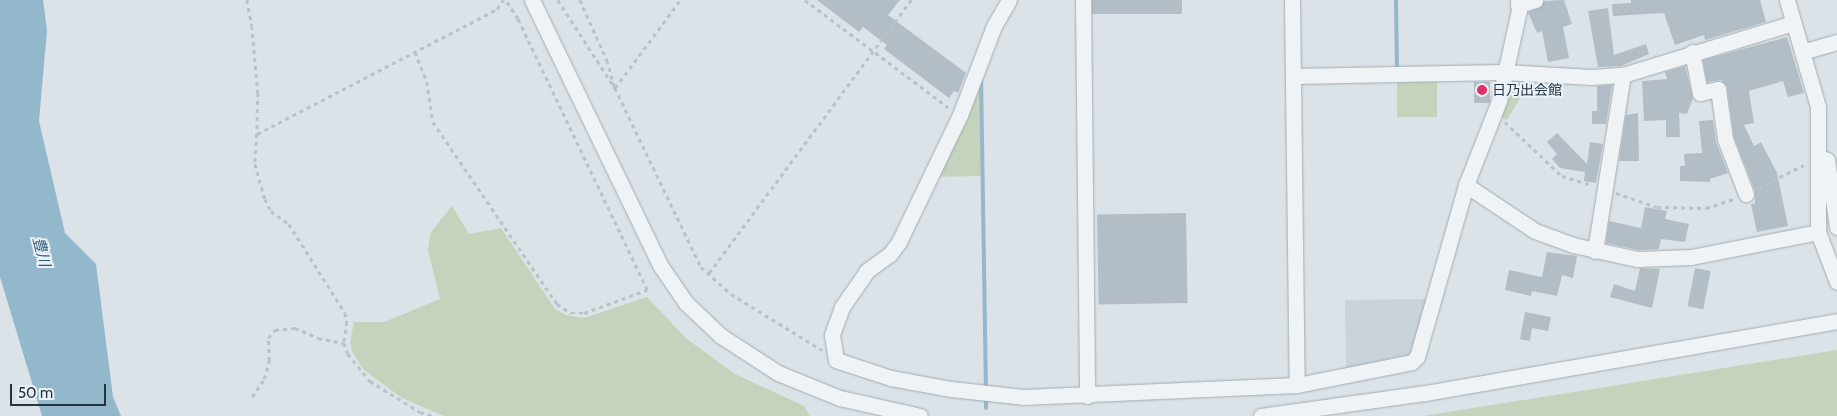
<!DOCTYPE html>
<html>
<head>
<meta charset="utf-8">
<style>
	body { margin:0 }
	#map { position:relative; width:1837px; height:416px; overflow:hidden; background:#dce3e8; font-family:Cabin,"Noto Sans JP",sans-serif }
	div>[style] { position:absolute }
	[style*='--x'] { left:calc(var(--x)*1px); top:calc(var(--y)*1px); width:calc(var(--w)*1px); rotate:calc(var(--a)*1deg) }
	.built>* { inset:0; background:#cad2da }
	.green>* { inset:0; background:#c6d3bc; transform-origin:0 0 }
	.water>* { inset:0; background:#93b8cc }
	.stream>* { height:4px; margin:-2px; padding:0 2px; transform-origin:2px; border-radius:2px; background:#93b8cc }
	.building>* { inset:0; background:#b3bdc5; transform-origin:0 0 }
	.path>* { height:2.5px; margin-top:-1.25px; transform-origin:0; background:repeating-linear-gradient(90deg,#bac1c7 0 4px,transparent 0 8px) }
	.roads { filter:drop-shadow(0 0 1px #a1abb2) drop-shadow(0 0 1px #a1abb2) }
	.minor>* { height:15px; margin:-7.5px; padding:0 7.5px; transform-origin:7.5px; border-radius:7.5px; background:#eff3f6 }
	.dots>* { width:14px; height:14px; translate:-50% -50%; box-sizing:border-box; border:2px solid #ebf1f6; border-radius:50% }
	span { translate:-50% -50%; white-space:nowrap; text-align:center; line-height:1.15; -webkit-text-stroke:4px #ebf1f6; paint-order:stroke }
	.poi-label { font-size:14px; color:#243340 }
	.left { translate:0 -50%; text-align:left }
	.water-label { font-size:15px; color:#2a5978; font-style:italic }
	.scale { position:absolute; left:10px; top:384px; width:96px; height:22px; box-sizing:border-box; border:2px solid #243340; border-top:0; padding-left:6px; font-size:15px; line-height:18px; white-space:nowrap; color:#243340; -webkit-text-stroke:4px #ebf1f6; paint-order:stroke }
</style>
</head>
<body>
<div id="map">
	<div class="built">
		<i style="clip-path:polygon(1428px 299px,1413px 353px,1346px 369px,1345px 300px)"></i>
	</div>
	<div class="green">
		<i style="clip-path:polygon(980px 72px,981px 176px,935px 177px)"></i>
		<i style="clip-path:polygon(1507px 78px,1532px 79px,1507px 120px,1497px 115px)"></i>
		<i style="left:1397px;top:80px;width:40px;height:37px"></i>
		<i style="clip-path:polygon(452px 206px,469px 234px,501px 228px,555px 309px,566px 315px,584px 318px,647px 297px,687px 339px,735px 374px,804px 406px,810px 416px,444px 416px,402px 398px,364px 370px,352px 352px,350px 342px,354px 322px,384px 322px,440px 299px,428px 250px,431px 232px)"></i>
		<i style="clip-path:polygon(1837px 350px,1837px 416px,1423px 416px)"></i>
	</div>
	<div class="water">
		<i style="clip-path:polygon(0 0,43px 0,47px 30px,39px 121px,65px 233px,96px 264px,113px 397px,121px 416px,42px 416px,0 277px)"></i>
	</div>
	<div class="stream">
		<i style="--x:1396;--y:0;--w:69;--a:89.2"></i>
		<i style="--x:981;--y:75;--w:313;--a:89.1"></i>
		<i style="--x:986;--y:395;--w:13;--a:90"></i>
	</div>
	<div class="building">
		<i style="clip-path:polygon(817px 0,900px 0,888px 15px,966px 73px,958px 93px,954px 91px,949px 98px,884px 49px,887px 45px,863px 27px,859px 32px)"></i>
		<i style="left:1092px;top:0;width:90px;height:14px"></i>
		<i style="clip-path:polygon(1564px 0,1572px 24px,1563px 27px,1569px 58px,1548px 62px,1542px 31px,1537px 33px,1528px 12px,1541px 7px,1544px 1px)"></i>
		<i style="clip-path:polygon(1631px 0,1760px 0,1766px 22px,1705px 40px,1704px 35px,1675px 45px,1664px 13px,1613px 16px,1612px 4px,1631px 3px)"></i>
		<i style="clip-path:polygon(1608px 8px,1614px 55px,1646px 44px,1649px 54px,1621px 66px,1598px 67px,1588px 11px)"></i>
		<i style="clip-path:polygon(1787px 37px,1804px 93px,1788px 97px,1783px 81px,1749px 91px,1754px 123px,1744px 125px,1754px 146px,1761px 142px,1777px 173px,1788px 226px,1757px 232px,1751px 204px,1755px 204px,1755px 191px,1734px 137px,1727px 87px,1721px 80px,1707px 82px,1703px 60px)"></i>
		<i style="clip-path:polygon(1685px 66px,1693px 98px,1687px 114px,1679px 113px,1680px 137px,1666px 137px,1666px 120px,1644px 121px,1642px 81px,1667px 79px,1665px 72px)"></i>
		<i style="left:1474px;top:82px;width:16px;height:21px"></i>
		<i style="clip-path:polygon(1612px 85px,1606px 124px,1592px 124px,1592px 111px,1597px 111px,1597px 86px)"></i>
		<i style="clip-path:polygon(1638px 113px,1639px 161px,1619px 161px,1626px 115px)"></i>
		<i style="clip-path:polygon(1713px 120px,1716px 142px,1728px 173px,1710px 179px,1710px 182px,1680px 181px,1680px 166px,1685px 166px,1684px 154px,1702px 153px,1699px 121px)"></i>
		<i style="clip-path:polygon(1557px 133px,1587px 164px,1590px 142px,1603px 144px,1596px 183px,1584px 181px,1585px 172px,1560px 168px,1552px 159px,1557px 154px,1547px 142px)"></i>
		<i style="clip-path:polygon(1645px 207px,1667px 211px,1665px 219px,1689px 224px,1685px 242px,1661px 239px,1659px 249px,1638px 250px,1606px 243px,1609px 221px,1641px 228px)"></i>
		<i style="left:1186px;top:213px;width:90px;height:89px;rotate:89deg"></i>
		<i style="clip-path:polygon(1547px 252px,1577px 256px,1573px 278px,1562px 275px,1557px 296px,1532px 291px,1531px 296px,1505px 290px,1509px 270px,1542px 277px)"></i>
		<i style="clip-path:polygon(1640px 268px,1660px 269px,1652px 308px,1610px 297px,1614px 284px,1635px 291px)"></i>
		<i style="left:1695px;top:268px;width:16px;height:39px;rotate:11deg"></i>
		<i style="clip-path:polygon(1525px 312px,1551px 317px,1548px 331px,1532px 328px,1530px 341px,1520px 339px)"></i>
	</div>
	<div class="path">
		<i style="--x:247;--y:0;--w:26;--a:79"></i>
		<i style="--x:252;--y:26;--w:67;--a:84.9"></i>
		<i style="--x:258;--y:93;--w:41;--a:91.4"></i>
		<i style="--x:257;--y:134;--w:271;--a:-27.5"></i>
		<i style="--x:497;--y:9;--w:11;--a:-56"></i>
		<i style="--x:558;--y:0;--w:105;--a:57.1"></i>
		<i style="--x:615;--y:88;--w:109;--a:-53.5"></i>
		<i style="--x:580;--y:0;--w:66;--a:65.8"></i>
		<i style="--x:607;--y:60;--w:29;--a:74"></i>
		<i style="--x:615;--y:88;--w:199;--a:64.3"></i>
		<i style="--x:701;--y:267;--w:40;--a:42"></i>
		<i style="--x:731;--y:294;--w:107;--a:31.6"></i>
		<i style="--x:805;--y:0;--w:179;--a:36.8"></i>
		<i style="--x:415;--y:52;--w:32;--a:68"></i>
		<i style="--x:427;--y:82;--w:40;--a:81.5"></i>
		<i style="--x:433;--y:122;--w:220;--a:55.7"></i>
		<i style="--x:557;--y:304;--w:17;--a:33"></i>
		<i style="--x:571;--y:313;--w:13;--a:0"></i>
		<i style="--x:584;--y:313;--w:67;--a:-20.1"></i>
		<i style="--x:647;--y:290;--w:300;--a:-115.5"></i>
		<i style="--x:518;--y:19;--w:23;--a:-124"></i>
		<i style="--x:1505;--y:122;--w:79;--a:43.5"></i>
		<i style="--x:1562;--y:176;--w:31;--a:17"></i>
		<i style="--x:257;--y:134;--w:30;--a:94"></i>
		<i style="--x:255;--y:164;--w:36;--a:74"></i>
		<i style="--x:265;--y:199;--w:13;--a:63"></i>
		<i style="--x:271;--y:211;--w:22;--a:36"></i>
		<i style="--x:289;--y:224;--w:105;--a:57.8"></i>
		<i style="--x:345;--y:313;--w:9;--a:77"></i>
		<i style="--x:347;--y:322;--w:21;--a:98"></i>
		<i style="--x:344;--y:343;--w:12;--a:70"></i>
		<i style="--x:348;--y:354;--w:35;--a:51"></i>
		<i style="--x:370;--y:381;--w:59;--a:31.8"></i>
		<i style="--x:420;--y:412;--w:14;--a:17"></i>
		<i style="--x:1758;--y:188;--w:51;--a:-26.6"></i>
		<i style="--x:1616;--y:193;--w:43;--a:18.9"></i>
		<i style="--x:1657;--y:207;--w:49;--a:1.2"></i>
		<i style="--x:1706;--y:208;--w:29;--a:-18"></i>
		<i style="--x:709;--y:273;--w:340;--a:-53.5"></i>
		<i style="--x:252;--y:397;--w:22;--a:-56"></i>
		<i style="--x:264;--y:379;--w:19;--a:-74"></i>
		<i style="--x:269;--y:361;--w:23;--a:-92"></i>
		<i style="--x:268;--y:338;--w:11;--a:-49"></i>
		<i style="--x:275;--y:330;--w:20;--a:-6"></i>
		<i style="--x:295;--y:328;--w:25;--a:23"></i>
		<i style="--x:318;--y:338;--w:26;--a:11"></i>
	</div>
	<div class="roads">
		<div class="minor">
			<i style="--x:532;--y:0;--w:294;--a:64.2"></i>
			<i style="--x:660;--y:265;--w:46;--a:55.6"></i>
			<i style="--x:686;--y:303;--w:48;--a:43.3"></i>
			<i style="--x:721;--y:336;--w:68;--a:33"></i>
			<i style="--x:778;--y:373;--w:67;--a:22"></i>
			<i style="--x:840;--y:398;--w:82;--a:12.7"></i>
			<i style="--x:1009;--y:0;--w:30;--a:120"></i>
			<i style="--x:994;--y:26;--w:95;--a:110.9"></i>
			<i style="--x:960;--y:115;--w:141;--a:115.7"></i>
			<i style="--x:899;--y:242;--w:15;--a:127"></i>
			<i style="--x:890;--y:254;--w:29;--a:144"></i>
			<i style="--x:867;--y:271;--w:44;--a:124.8"></i>
			<i style="--x:842;--y:307;--w:30;--a:110"></i>
			<i style="--x:832;--y:335;--w:25;--a:81"></i>
			<i style="--x:836;--y:360;--w:58;--a:18.1"></i>
			<i style="--x:891;--y:378;--w:61;--a:10.4"></i>
			<i style="--x:951;--y:389;--w:72;--a:6.3"></i>
			<i style="--x:1023;--y:397;--w:274;--a:-2.5"></i>
			<i style="--x:1297;--y:385;--w:117;--a:-11.3"></i>
			<i style="--x:1412;--y:362;--w:7;--a:-45"></i>
			<i style="--x:1417;--y:357;--w:179;--a:-74.1"></i>
			<i style="--x:1466;--y:185;--w:90;--a:-68.6"></i>
			<i style="--x:1499;--y:101;--w:93;--a:-77.6"></i>
			<i style="--x:1519;--y:10;--w:10;--a:-96"></i>
			<i style="--x:1083;--y:0;--w:396;--a:89.4"></i>
			<i style="--x:1292;--y:0;--w:385;--a:89.3"></i>
			<i style="--x:1787;--y:0;--w:111;--a:73.8"></i>
			<i style="--x:1818;--y:107;--w:125;--a:90"></i>
			<i style="--x:1818;--y:232;--w:53;--a:69.2"></i>
			<i style="--x:1518;--y:5;--w:18;--a:-16"></i>
			<i style="--x:1692;--y:52;--w:42;--a:79"></i>
			<i style="--x:1700;--y:93;--w:18;--a:-13"></i>
			<i style="--x:1718;--y:89;--w:50;--a:82"></i>
			<i style="--x:1725;--y:139;--w:59;--a:69.1"></i>
			<i style="--x:1802;--y:52;--w:36;--a:-16"></i>
			<i style="--x:1293;--y:76;--w:210;--a:-1.1"></i>
			<i style="--x:1503;--y:72;--w:89;--a:3.2"></i>
			<i style="--x:1592;--y:77;--w:31;--a:-4"></i>
			<i style="--x:1623;--y:75;--w:178;--a:-17"></i>
			<i style="--x:1824;--y:159;--w:3;--a:18"></i>
			<i style="--x:1827;--y:160;--w:68;--a:81.5"></i>
			<i style="--x:1466;--y:185;--w:83;--a:33.7"></i>
			<i style="--x:1535;--y:231;--w:40;--a:20.2"></i>
			<i style="--x:1573;--y:245;--w:66;--a:12.3"></i>
			<i style="--x:1637;--y:259;--w:54;--a:-2.1"></i>
			<i style="--x:1691;--y:257;--w:129;--a:-11.1"></i>
			<i style="--x:1595;--y:251;--w:178;--a:-81"></i>
			<i style="--x:1261;--y:416;--w:166;--a:-8"></i>
			<i style="--x:1425;--y:393;--w:418;--a:-9.9"></i>
		</div>
	</div>
	<div class="dots">
		<i style="left:1482px;top:90px;background:#dc3267"></i>
	</div>
	<div class="poi-label">
		<span class="left" style="left:1492px;top:90px">日乃出会館</span>
	</div>
	<div class="water-label">
		<span style="left:41px;top:252px;rotate:76deg">豊川</span>
	</div>
	<div class="scale">50 m</div>
</div>
</body>
</html>
